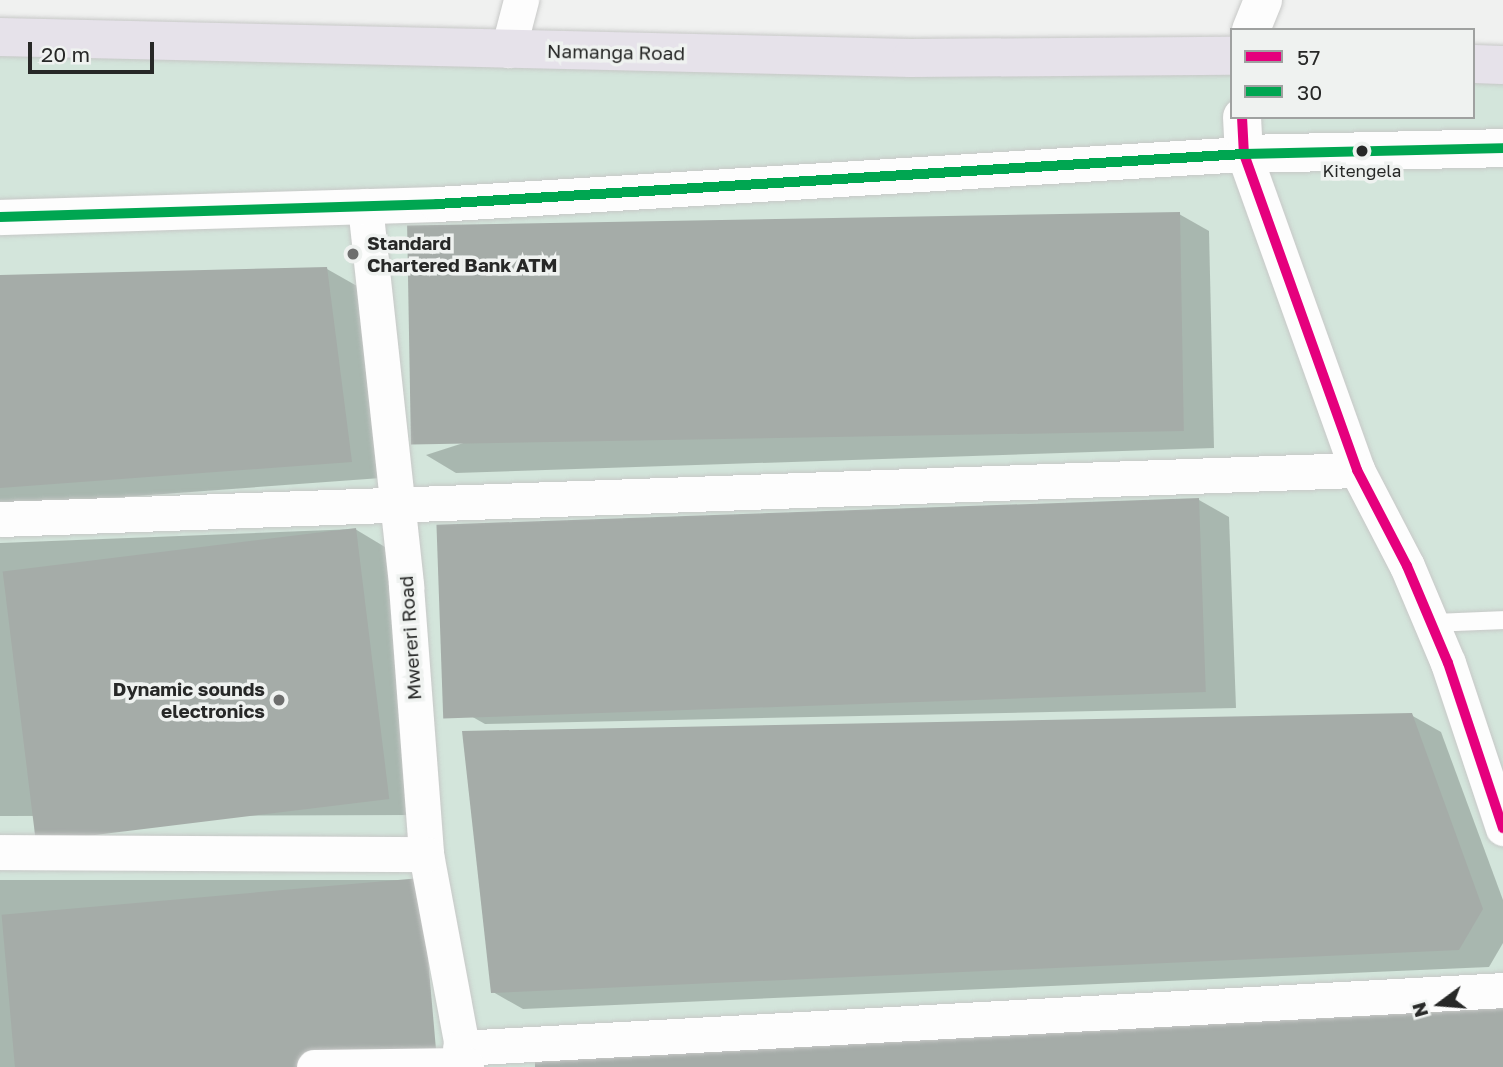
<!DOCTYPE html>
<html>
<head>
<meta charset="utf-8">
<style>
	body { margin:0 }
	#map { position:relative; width:1503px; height:1067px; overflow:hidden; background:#f0f1f0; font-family:"Golos Text",sans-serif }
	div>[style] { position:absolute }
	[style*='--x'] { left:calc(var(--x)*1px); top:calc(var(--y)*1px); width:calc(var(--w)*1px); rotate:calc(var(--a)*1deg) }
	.green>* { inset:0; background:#d3e5db }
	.shadow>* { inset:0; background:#0003; transform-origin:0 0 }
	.building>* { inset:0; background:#a5aca8; transform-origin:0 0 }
	.roads { filter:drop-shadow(0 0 2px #c7c8c7) drop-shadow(0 0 2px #c7c8c7) }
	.service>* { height:18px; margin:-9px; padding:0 9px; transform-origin:9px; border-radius:9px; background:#fdfdfd }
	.minor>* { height:35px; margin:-17.5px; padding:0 17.5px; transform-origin:17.5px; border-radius:17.5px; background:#fdfdfd }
	.tertiary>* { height:38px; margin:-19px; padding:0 19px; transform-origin:19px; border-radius:19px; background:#fdfdfd }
	.trunk>* { height:38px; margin:-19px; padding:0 19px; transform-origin:19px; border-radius:19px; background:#e6e2ea }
	.bus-1>* { height:10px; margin:-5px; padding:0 5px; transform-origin:5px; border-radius:5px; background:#e5007d }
	.bus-2>* { height:10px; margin:-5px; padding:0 5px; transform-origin:5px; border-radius:5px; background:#00a651 }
	.dots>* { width:19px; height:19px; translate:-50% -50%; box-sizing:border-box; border:4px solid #eff2f0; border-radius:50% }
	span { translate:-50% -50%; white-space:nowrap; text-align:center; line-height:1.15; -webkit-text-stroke:7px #eff2f0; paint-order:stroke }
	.bus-label { font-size:17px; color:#272827 }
	.street-label { font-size:19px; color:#272827 }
	.poi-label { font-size:19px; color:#272827; font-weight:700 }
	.left { translate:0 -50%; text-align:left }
	.right { translate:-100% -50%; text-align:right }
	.legend { position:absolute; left:1230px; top:28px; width:245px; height:91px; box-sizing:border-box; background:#eff2f0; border:2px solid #9fa1a0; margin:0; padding:9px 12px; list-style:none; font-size:21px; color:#272827 }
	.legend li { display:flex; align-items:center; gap:14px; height:35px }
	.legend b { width:35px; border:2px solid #9fa1a0 }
	.north { position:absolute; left:1405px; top:969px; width:70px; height:70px; -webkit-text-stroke:5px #eff2f0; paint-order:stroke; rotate:254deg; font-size:19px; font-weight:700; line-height:28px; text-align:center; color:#272827 }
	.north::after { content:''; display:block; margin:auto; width:24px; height:32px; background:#272827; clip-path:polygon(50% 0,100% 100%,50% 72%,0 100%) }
	.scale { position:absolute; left:28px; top:42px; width:126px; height:32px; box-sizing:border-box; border:4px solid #272827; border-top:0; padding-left:9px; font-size:21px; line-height:24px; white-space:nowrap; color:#272827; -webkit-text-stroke:5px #eff2f0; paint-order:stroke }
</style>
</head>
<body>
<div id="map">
	<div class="green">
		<i style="clip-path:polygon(0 37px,1232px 56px,1232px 117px,1473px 117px,1473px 64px,1503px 65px,1503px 1067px,0 1067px)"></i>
	</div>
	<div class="shadow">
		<i style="clip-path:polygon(1179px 214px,1209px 231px,1214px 448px,456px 473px,426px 455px)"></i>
		<i style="clip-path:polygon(327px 269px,357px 286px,381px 478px,0 506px,0 277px)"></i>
		<i style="clip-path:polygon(1199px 500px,1229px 517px,1236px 708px,485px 724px,455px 707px)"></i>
		<i style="clip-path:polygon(355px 529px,385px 547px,416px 815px,0 816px,0 543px)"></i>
		<i style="clip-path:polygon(1411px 715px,1441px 732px,1503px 900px,1503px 943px,1489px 967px,523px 1009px,493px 992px)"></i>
		<i style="left:0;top:880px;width:421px;height:187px"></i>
	</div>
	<div class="building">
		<i style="left:1180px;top:212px;width:219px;height:773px;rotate:89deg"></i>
		<i style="clip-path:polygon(327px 267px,352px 462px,0 488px,0 275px)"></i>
		<i style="left:1199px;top:498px;width:194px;height:763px;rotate:88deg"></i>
		<i style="left:356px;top:528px;width:273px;height:356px;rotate:83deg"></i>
		<i style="clip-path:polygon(1412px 713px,1483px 909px,1459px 950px,491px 993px,462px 731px)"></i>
		<i style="left:421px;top:878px;width:182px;height:421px;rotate:85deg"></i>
		<i style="clip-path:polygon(1503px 996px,1503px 1067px,535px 1067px,535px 1055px)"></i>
	</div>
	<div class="roads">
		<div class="service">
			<i style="--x:1432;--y:623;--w:71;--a:-2.4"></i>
		</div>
		<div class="minor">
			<i style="--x:508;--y:50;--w:52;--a:-75.4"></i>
			<i style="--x:365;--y:206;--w:382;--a:83.8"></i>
			<i style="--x:406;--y:586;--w:269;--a:85.7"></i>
			<i style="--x:426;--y:854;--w:217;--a:79.4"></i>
			<i style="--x:0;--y:217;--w:437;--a:-1.7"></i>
			<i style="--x:437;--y:204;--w:809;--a:-3.55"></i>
			<i style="--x:1244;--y:154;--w:336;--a:70.3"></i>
			<i style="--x:1357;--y:470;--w:108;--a:62.5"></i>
			<i style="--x:1407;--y:566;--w:105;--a:67.1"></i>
			<i style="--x:1448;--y:663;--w:174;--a:71.6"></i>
			<i style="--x:0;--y:519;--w:1358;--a:-2.07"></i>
			<i style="--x:0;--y:852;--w:426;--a:0.3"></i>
			<i style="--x:460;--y:1048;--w:1045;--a:-3.18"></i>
			<i style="--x:314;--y:1067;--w:152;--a:-0.8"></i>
		</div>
		<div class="tertiary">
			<i style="--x:1251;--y:30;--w:32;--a:-68"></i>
			<i style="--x:1242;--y:117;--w:37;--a:87"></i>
			<i style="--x:1244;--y:154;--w:259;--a:-1.3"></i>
		</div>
		<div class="trunk">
			<i style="--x:0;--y:37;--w:911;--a:1.32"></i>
			<i style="--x:911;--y:58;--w:321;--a:-0.4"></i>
			<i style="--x:1473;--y:64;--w:30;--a:2"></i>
		</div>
	</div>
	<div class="bus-1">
		<i style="--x:1242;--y:117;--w:37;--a:87"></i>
		<i style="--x:1244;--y:154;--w:336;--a:70.3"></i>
		<i style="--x:1357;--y:470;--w:108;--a:62.5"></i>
		<i style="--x:1407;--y:566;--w:105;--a:67.1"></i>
		<i style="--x:1448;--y:663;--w:174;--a:71.6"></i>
	</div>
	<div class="bus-2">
		<i style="--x:0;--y:217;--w:437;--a:-1.7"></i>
		<i style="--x:437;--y:204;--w:809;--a:-3.55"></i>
		<i style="--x:1244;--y:154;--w:259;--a:-1.3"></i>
	</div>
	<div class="dots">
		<i style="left:1362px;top:151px;background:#272827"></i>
		<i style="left:353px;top:254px;background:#6d6e6d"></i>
		<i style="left:279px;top:700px;background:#6d6e6d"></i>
	</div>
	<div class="bus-label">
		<span style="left:1362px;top:171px">Kitengela</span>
	</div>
	<div class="street-label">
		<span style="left:616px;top:52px;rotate:1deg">Namanga Road</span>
		<span style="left:410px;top:638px;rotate:-94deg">Mwereri Road</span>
	</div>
	<div class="poi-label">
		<span class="left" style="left:367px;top:254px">Standard<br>Chartered Bank ATM</span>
		<span class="right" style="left:265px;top:700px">Dynamic sounds<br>electronics</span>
	</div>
	<ul class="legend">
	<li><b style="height:9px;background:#e5007d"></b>57</li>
	<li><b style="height:9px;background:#00a651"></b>30</li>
	</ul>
	<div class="north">N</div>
	<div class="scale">20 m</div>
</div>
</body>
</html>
